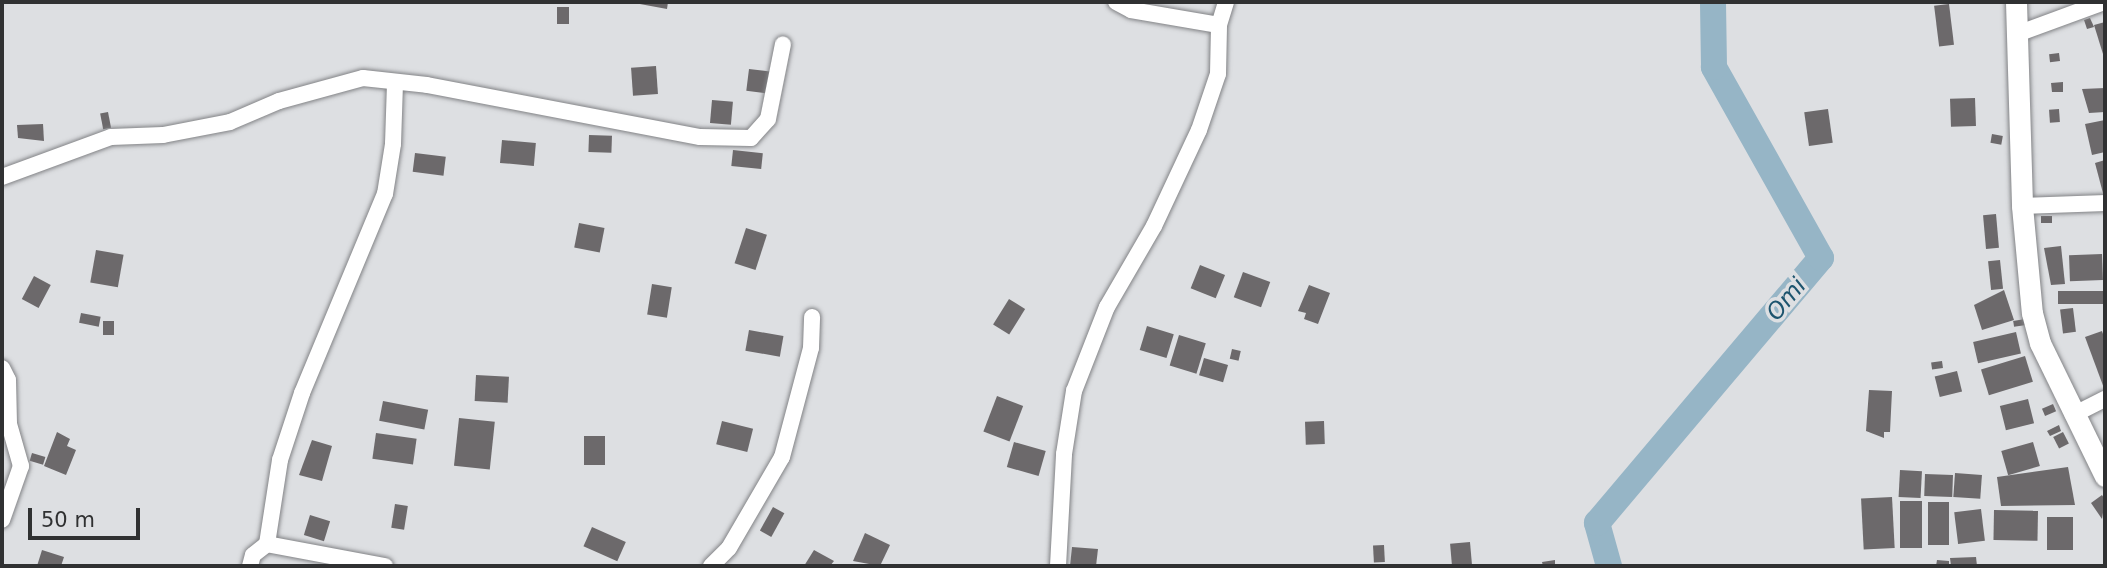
<!DOCTYPE html>
<html>
<head>
<meta charset="utf-8">
<style>
	body { margin:0 }
	#map { position:relative; width:2107px; height:568px; overflow:hidden; background:#dddfe2; font-family:"DejaVu Sans",sans-serif }
	div>[style] { position:absolute }
	[style*='--x'] { left:calc(var(--x)*1px); top:calc(var(--y)*1px); width:calc(var(--w)*1px); rotate:calc(var(--a)*1deg) }
	.river>* { height:26px; margin:-13px; padding:0 13px; transform-origin:13px; border-radius:13px; background:#96b5c6 }
	.building>* { inset:0; background:#6c696b; transform-origin:0 0 }
	.roads { filter:drop-shadow(0 0 2px #828386) drop-shadow(0 0 2px #828386) }
	.street>* { height:16px; margin:-8px; padding:0 8px; transform-origin:8px; border-radius:8px; background:#fff }
	.secondary>* { height:21px; margin:-10.5px; padding:0 10.5px; transform-origin:10.5px; border-radius:10.5px; background:#fff }
	span { translate:-50% -50%; white-space:nowrap; text-align:center; line-height:1.15; -webkit-text-stroke:7px #dddfe2; paint-order:stroke }
	.water-label { font-size:23px; color:#1d546e; font-style:italic }
	.frame { position:absolute; inset:0; border:4px solid #303132; pointer-events:none }
	.scale { position:absolute; left:28px; top:508px; width:112px; height:32px; box-sizing:border-box; border:4px solid #303132; border-top:0; padding-left:9px; font-size:21px; line-height:24px; white-space:nowrap; color:#303132; -webkit-text-stroke:5px #dddfe2; paint-order:stroke }
</style>
</head>
<body>
<div id="map">
	<div class="river">
		<i style="--x:1609;--y:566;--w:45;--a:-105.6"></i>
		<i style="--x:1597;--y:523;--w:347;--a:-49.8"></i>
		<i style="--x:1821;--y:258;--w:219;--a:-119.3"></i>
		<i style="--x:1714;--y:67;--w:65;--a:-90.9"></i>
	</div>
	<div class="building">
		<i style="clip-path:polygon(629px 2px,668px 2px,667px 9px)"></i>
		<i style="left:1949px;top:4px;width:41px;height:15px;rotate:83deg"></i>
		<i style="left:557px;top:7px;width:12px;height:17px"></i>
		<i style="clip-path:polygon(2090px 18px,2094px 27px,2087px 29px,2084px 20px)"></i>
		<i style="clip-path:polygon(2105px 22px,2105px 53px,2103px 54px,2094px 25px)"></i>
		<i style="left:2059px;top:53px;width:8px;height:10px;rotate:83deg"></i>
		<i style="left:656px;top:66px;width:28px;height:25px;rotate:86deg"></i>
		<i style="left:749px;top:69px;width:23px;height:22px;rotate:7deg"></i>
		<i style="clip-path:polygon(2063px 82px,2063px 92px,2052px 92px,2051px 83px)"></i>
		<i style="clip-path:polygon(2105px 88px,2105px 112px,2089px 113px,2082px 89px)"></i>
		<i style="left:1975px;top:98px;width:28px;height:25px;rotate:88deg"></i>
		<i style="left:712px;top:100px;width:21px;height:23px;rotate:5deg"></i>
		<i style="left:1828px;top:109px;width:34px;height:24px;rotate:82deg"></i>
		<i style="left:2059px;top:109px;width:13px;height:10px;rotate:86deg"></i>
		<i style="left:108px;top:112px;width:16px;height:8px;rotate:79deg"></i>
		<i style="clip-path:polygon(2105px 120px,2105px 152px,2092px 155px,2085px 124px)"></i>
		<i style="clip-path:polygon(43px 124px,44px 141px,18px 138px,17px 125px)"></i>
		<i style="left:1992px;top:134px;width:11px;height:9px;rotate:10deg"></i>
		<i style="left:589px;top:135px;width:23px;height:17px;rotate:2deg"></i>
		<i style="left:502px;top:140px;width:34px;height:23px;rotate:5deg"></i>
		<i style="left:733px;top:150px;width:30px;height:16px;rotate:6deg"></i>
		<i style="left:415px;top:153px;width:31px;height:19px;rotate:7deg"></i>
		<i style="clip-path:polygon(2105px 160px,2105px 197px,2104px 197px,2095px 163px)"></i>
		<i style="left:1996px;top:214px;width:34px;height:13px;rotate:85deg"></i>
		<i style="left:2052px;top:216px;width:7px;height:11px;rotate:90deg"></i>
		<i style="left:579px;top:223px;width:26px;height:25px;rotate:11deg"></i>
		<i style="left:746px;top:228px;width:22px;height:37px;rotate:18deg"></i>
		<i style="clip-path:polygon(2061px 246px,2065px 284px,2051px 285px,2044px 248px)"></i>
		<i style="left:96px;top:250px;width:28px;height:33px;rotate:10deg"></i>
		<i style="left:2102px;top:254px;width:26px;height:33px;rotate:88deg"></i>
		<i style="left:2000px;top:260px;width:29px;height:12px;rotate:84deg"></i>
		<i style="left:1200px;top:265px;width:27px;height:25px;rotate:22deg"></i>
		<i style="left:1243px;top:272px;width:29px;height:27px;rotate:20deg"></i>
		<i style="left:34px;top:276px;width:19px;height:26px;rotate:28deg"></i>
		<i style="left:652px;top:284px;width:20px;height:31px;rotate:9deg"></i>
		<i style="clip-path:polygon(1309px 285px,1330px 293px,1318px 324px,1304px 319px,1306px 313px,1298px 311px)"></i>
		<i style="clip-path:polygon(2004px 290px,2014px 320px,1982px 330px,1974px 305px)"></i>
		<i style="left:2105px;top:291px;width:13px;height:47px;rotate:90deg"></i>
		<i style="left:1009px;top:299px;width:19px;height:30px;rotate:32deg"></i>
		<i style="left:2073px;top:308px;width:24px;height:13px;rotate:83deg"></i>
		<i style="left:81px;top:313px;width:20px;height:10px;rotate:11deg"></i>
		<i style="left:2025px;top:319px;width:6px;height:12px;rotate:81deg"></i>
		<i style="left:103px;top:321px;width:11px;height:14px"></i>
		<i style="left:1147px;top:326px;width:28px;height:25px;rotate:17deg"></i>
		<i style="left:749px;top:330px;width:35px;height:21px;rotate:10deg"></i>
		<i style="clip-path:polygon(2102px 331px,2105px 340px,2105px 391px,2085px 337px)"></i>
		<i style="left:2016px;top:332px;width:22px;height:44px;rotate:77deg"></i>
		<i style="left:1179px;top:335px;width:28px;height:32px;rotate:17deg"></i>
		<i style="left:1232px;top:349px;width:9px;height:10px;rotate:13deg"></i>
		<i style="left:2025px;top:356px;width:27px;height:46px;rotate:73deg"></i>
		<i style="left:1204px;top:358px;width:25px;height:18px;rotate:16deg"></i>
		<i style="left:1942px;top:361px;width:7px;height:11px;rotate:82deg"></i>
		<i style="left:1957px;top:371px;width:21px;height:23px;rotate:76deg"></i>
		<i style="left:476px;top:375px;width:33px;height:26px;rotate:3deg"></i>
		<i style="clip-path:polygon(1869px 390px,1892px 391px,1890px 432px,1884px 432px,1884px 438px,1866px 431px)"></i>
		<i style="left:997px;top:396px;width:28px;height:38px;rotate:21deg"></i>
		<i style="left:2028px;top:399px;width:25px;height:29px;rotate:76deg"></i>
		<i style="left:383px;top:401px;width:46px;height:20px;rotate:11deg"></i>
		<i style="left:2053px;top:404px;width:8px;height:12px;rotate:67deg"></i>
		<i style="left:459px;top:418px;width:36px;height:48px;rotate:6deg"></i>
		<i style="left:722px;top:421px;width:32px;height:24px;rotate:14deg"></i>
		<i style="left:1324px;top:421px;width:23px;height:19px;rotate:88deg"></i>
		<i style="clip-path:polygon(2059px 425px,2061px 431px,2050px 436px,2047px 431px)"></i>
		<i style="clip-path:polygon(57px 432px,70px 439px,67px 446px,76px 450px,66px 475px,44px 466px)"></i>
		<i style="left:2063px;top:432px;width:13px;height:11px;rotate:63deg"></i>
		<i style="left:376px;top:433px;width:41px;height:26px;rotate:8deg"></i>
		<i style="left:584px;top:436px;width:21px;height:29px"></i>
		<i style="clip-path:polygon(312px 440px,332px 446px,322px 481px,299px 475px)"></i>
		<i style="left:1014px;top:442px;width:33px;height:26px;rotate:16deg"></i>
		<i style="left:2033px;top:442px;width:25px;height:33px;rotate:74deg"></i>
		<i style="left:32px;top:453px;width:14px;height:8px;rotate:17deg"></i>
		<i style="clip-path:polygon(2068px 467px,2075px 505px,2001px 506px,1997px 477px)"></i>
		<i style="left:1900px;top:470px;width:22px;height:27px;rotate:3deg"></i>
		<i style="left:1955px;top:473px;width:27px;height:24px;rotate:4deg"></i>
		<i style="left:1925px;top:474px;width:28px;height:22px;rotate:2deg"></i>
		<i style="clip-path:polygon(2102px 495px,2105px 500px,2102px 519px,2091px 503px)"></i>
		<i style="left:1892px;top:497px;width:51px;height:31px;rotate:87deg"></i>
		<i style="left:1900px;top:501px;width:22px;height:47px"></i>
		<i style="left:1928px;top:502px;width:21px;height:43px"></i>
		<i style="left:395px;top:504px;width:13px;height:24px;rotate:9deg"></i>
		<i style="left:773px;top:507px;width:13px;height:27px;rotate:29deg"></i>
		<i style="left:1981px;top:509px;width:32px;height:27px;rotate:83deg"></i>
		<i style="left:1994px;top:510px;width:44px;height:30px;rotate:1deg"></i>
		<i style="left:310px;top:515px;width:21px;height:21px;rotate:17deg"></i>
		<i style="left:2047px;top:517px;width:26px;height:33px"></i>
		<i style="left:592px;top:527px;width:37px;height:21px;rotate:24deg"></i>
		<i style="clip-path:polygon(865px 533px,890px 545px,880px 566px,853px 561px)"></i>
		<i style="left:1470px;top:542px;width:24px;height:20px;rotate:85deg"></i>
		<i style="left:1384px;top:545px;width:17px;height:11px;rotate:87deg"></i>
		<i style="clip-path:polygon(1072px 547px,1098px 549px,1096px 566px,1070px 566px)"></i>
		<i style="clip-path:polygon(42px 550px,64px 557px,61px 566px,37px 566px)"></i>
		<i style="clip-path:polygon(814px 550px,834px 561px,830px 566px,804px 566px)"></i>
		<i style="clip-path:polygon(1976px 557px,1977px 566px,1951px 566px,1950px 558px)"></i>
		<i style="clip-path:polygon(1555px 560px,1555px 566px,1543px 566px,1542px 562px)"></i>
		<i style="clip-path:polygon(1937px 560px,1949px 561px,1949px 566px,1936px 566px)"></i>
	</div>
	<div class="roads">
		<div class="street">
			<i style="--x:1116;--y:2;--w:17;--a:28"></i>
			<i style="--x:1131;--y:10;--w:89;--a:9.7"></i>
			<i style="--x:2017;--y:34;--w:93;--a:-20.2"></i>
			<i style="--x:2;--y:177;--w:116;--a:-20.2"></i>
			<i style="--x:111;--y:137;--w:52;--a:-2.2"></i>
			<i style="--x:163;--y:135;--w:68;--a:-11"></i>
			<i style="--x:230;--y:122;--w:53;--a:-23.2"></i>
			<i style="--x:279;--y:101;--w:87;--a:-15.3"></i>
			<i style="--x:363;--y:78;--w:64;--a:6.2"></i>
			<i style="--x:427;--y:85;--w:278;--a:10.8"></i>
			<i style="--x:700;--y:137;--w:51;--a:1.1"></i>
			<i style="--x:751;--y:138;--w:25;--a:-48"></i>
			<i style="--x:768;--y:119;--w:76;--a:-78.7"></i>
			<i style="--x:2022;--y:206;--w:83;--a:-2.1"></i>
			<i style="--x:2;--y:368;--w:13;--a:63"></i>
			<i style="--x:8;--y:380;--w:44;--a:88.7"></i>
			<i style="--x:9;--y:424;--w:44;--a:74.1"></i>
			<i style="--x:21;--y:466;--w:57;--a:109.4"></i>
			<i style="--x:2073;--y:415;--w:36;--a:-27"></i>
			<i style="--x:267;--y:544;--w:85;--a:-81.2"></i>
			<i style="--x:280;--y:460;--w:71;--a:-71.8"></i>
			<i style="--x:302;--y:393;--w:216;--a:-67.4"></i>
			<i style="--x:385;--y:194;--w:51;--a:-80.9"></i>
			<i style="--x:393;--y:144;--w:60;--a:-88.1"></i>
			<i style="--x:250;--y:566;--w:11;--a:-75"></i>
			<i style="--x:253;--y:555;--w:18;--a:-38"></i>
			<i style="--x:267;--y:544;--w:120;--a:10.6"></i>
			<i style="--x:711;--y:566;--w:25;--a:-45"></i>
			<i style="--x:729;--y:548;--w:105;--a:-59.8"></i>
			<i style="--x:782;--y:457;--w:113;--a:-75.1"></i>
			<i style="--x:811;--y:348;--w:31;--a:-88"></i>
			<i style="--x:1058;--y:566;--w:112;--a:-86.9"></i>
			<i style="--x:1064;--y:454;--w:64;--a:-81"></i>
			<i style="--x:1074;--y:391;--w:90;--a:-68.6"></i>
			<i style="--x:1107;--y:307;--w:94;--a:-59.9"></i>
			<i style="--x:1154;--y:226;--w:106;--a:-64.9"></i>
			<i style="--x:1199;--y:130;--w:59;--a:-71.3"></i>
			<i style="--x:1218;--y:74;--w:49;--a:-88.8"></i>
			<i style="--x:1219;--y:25;--w:24;--a:-73"></i>
		</div>
		<div class="secondary">
			<i style="--x:2016;--y:2;--w:204;--a:88.3"></i>
			<i style="--x:2022;--y:206;--w:107;--a:84.7"></i>
			<i style="--x:2032;--y:313;--w:31;--a:75"></i>
			<i style="--x:2040;--y:343;--w:148;--a:64"></i>
		</div>
	</div>
	<div class="water-label">
		<span style="left:1786px;top:299px;rotate:-50deg">Omi</span>
	</div>
	<div class="frame"></div>
	<div class="scale">50 m</div>
</div>
</body>
</html>
